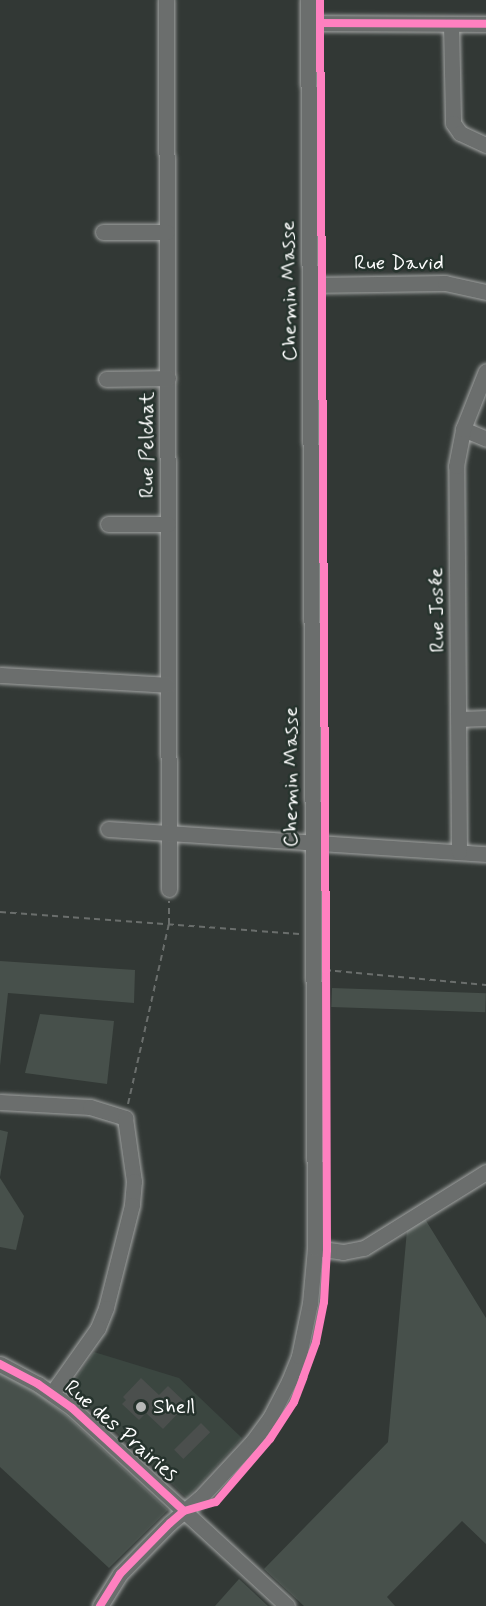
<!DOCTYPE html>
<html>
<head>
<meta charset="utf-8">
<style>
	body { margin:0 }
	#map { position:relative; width:486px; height:1606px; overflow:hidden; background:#323835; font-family:Mynerve,sans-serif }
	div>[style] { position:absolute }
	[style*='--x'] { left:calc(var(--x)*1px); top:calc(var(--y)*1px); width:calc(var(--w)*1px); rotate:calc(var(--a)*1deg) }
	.built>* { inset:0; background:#3b4640 }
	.green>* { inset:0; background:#47504b; transform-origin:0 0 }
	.building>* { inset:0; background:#4b4f4d; transform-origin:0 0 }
	.path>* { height:2px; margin-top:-1px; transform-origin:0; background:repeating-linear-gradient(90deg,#6a6e6c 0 6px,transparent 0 10.5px) }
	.roads { filter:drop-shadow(0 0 2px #a3a5a4) drop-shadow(0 0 2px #a3a5a4) }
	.minor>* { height:15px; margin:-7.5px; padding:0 7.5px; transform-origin:7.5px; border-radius:7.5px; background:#6b6e6d }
	.cycleway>* { height:8px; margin:-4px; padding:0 4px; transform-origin:4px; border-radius:4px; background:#ff80c0 }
	.dots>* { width:16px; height:16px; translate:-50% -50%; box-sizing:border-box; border:3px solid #26332d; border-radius:50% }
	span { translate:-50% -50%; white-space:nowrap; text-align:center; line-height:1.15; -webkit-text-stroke:5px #26332d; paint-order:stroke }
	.street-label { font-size:21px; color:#fff }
	.poi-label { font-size:21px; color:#fff }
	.left { translate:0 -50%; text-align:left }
</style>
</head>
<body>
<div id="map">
	<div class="built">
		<i style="clip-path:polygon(94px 1352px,179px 1378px,242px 1438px,187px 1498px,69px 1388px)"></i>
	</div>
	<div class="green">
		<i style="clip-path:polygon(0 961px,135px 970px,134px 1003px,8px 993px,0 1066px)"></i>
		<i style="left:332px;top:988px;width:154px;height:19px;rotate:2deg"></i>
		<i style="clip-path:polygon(40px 1014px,114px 1021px,107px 1084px,25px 1073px)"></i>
		<i style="clip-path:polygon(0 1130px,8px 1132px,0 1177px)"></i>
		<i style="clip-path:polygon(0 1178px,24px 1216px,16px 1250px,0 1247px)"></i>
		<i style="clip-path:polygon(425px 1219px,486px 1318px,486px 1544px,462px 1521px,387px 1597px,395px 1606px,304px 1606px,264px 1569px,388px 1442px,407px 1230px)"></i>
		<i style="clip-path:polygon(0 1373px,38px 1394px,67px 1416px,168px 1510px,109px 1568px,0 1467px)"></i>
		<i style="clip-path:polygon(239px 1579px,268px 1606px,215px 1606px)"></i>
	</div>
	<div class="building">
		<i style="clip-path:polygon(141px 1378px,159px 1395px,168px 1386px,187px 1404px,163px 1429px,146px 1413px,139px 1420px,122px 1404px,126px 1400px,123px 1397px)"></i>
		<i style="left:201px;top:1423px;width:13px;height:38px;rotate:45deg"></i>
	</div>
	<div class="path">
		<i style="--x:0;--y:912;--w:300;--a:4.2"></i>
		<i style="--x:325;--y:970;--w:162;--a:5.3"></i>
		<i style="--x:128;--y:1104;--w:185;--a:-77.2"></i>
		<i style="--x:169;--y:924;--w:23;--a:-90"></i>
	</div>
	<div class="roads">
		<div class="minor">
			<i style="--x:166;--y:0;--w:889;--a:89.81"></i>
			<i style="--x:308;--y:23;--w:178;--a:0.3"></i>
			<i style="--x:451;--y:24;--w:99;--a:88.8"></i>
			<i style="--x:453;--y:123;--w:12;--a:55"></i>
			<i style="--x:460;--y:133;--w:29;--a:25"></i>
			<i style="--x:103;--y:232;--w:64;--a:0"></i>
			<i style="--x:310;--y:285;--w:135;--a:-0.8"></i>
			<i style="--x:445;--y:283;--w:42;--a:12.4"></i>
			<i style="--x:106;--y:379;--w:62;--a:-0.9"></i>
			<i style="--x:463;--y:429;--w:25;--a:23"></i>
			<i style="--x:108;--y:524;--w:60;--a:0"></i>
			<i style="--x:0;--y:675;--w:167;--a:3.4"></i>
			<i style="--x:460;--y:719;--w:26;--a:-2"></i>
			<i style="--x:108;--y:829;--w:379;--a:3.8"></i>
			<i style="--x:459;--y:852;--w:386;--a:-90.4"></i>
			<i style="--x:456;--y:466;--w:38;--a:-79"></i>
			<i style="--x:463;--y:429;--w:62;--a:-68.4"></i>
			<i style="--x:0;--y:1102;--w:90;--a:3.2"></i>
			<i style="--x:90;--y:1107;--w:37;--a:17"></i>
			<i style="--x:125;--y:1118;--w:64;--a:81.9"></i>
			<i style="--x:134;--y:1181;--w:24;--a:95"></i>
			<i style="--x:132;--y:1205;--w:106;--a:104.2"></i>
			<i style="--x:106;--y:1308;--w:22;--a:112"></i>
			<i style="--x:98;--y:1328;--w:80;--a:125.3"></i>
			<i style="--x:315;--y:1248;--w:28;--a:8"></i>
			<i style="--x:343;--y:1252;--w:21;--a:-11"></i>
			<i style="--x:364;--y:1248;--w:144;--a:-31.9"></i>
			<i style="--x:0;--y:1364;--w:43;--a:27.8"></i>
			<i style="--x:38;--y:1384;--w:42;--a:35.2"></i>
			<i style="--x:72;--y:1408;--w:292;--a:42.6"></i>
			<i style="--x:100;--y:1606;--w:38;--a:-58"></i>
			<i style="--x:120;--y:1574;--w:71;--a:-45.6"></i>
			<i style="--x:170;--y:1523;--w:38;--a:-40"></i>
			<i style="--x:199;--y:1499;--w:79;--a:-47"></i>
			<i style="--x:253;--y:1441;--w:29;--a:-54"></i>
			<i style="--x:270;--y:1418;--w:42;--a:-62.8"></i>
			<i style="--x:289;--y:1381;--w:27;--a:-68"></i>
			<i style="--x:299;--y:1356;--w:54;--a:-78.3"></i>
			<i style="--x:310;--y:1303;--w:55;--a:-84.8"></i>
			<i style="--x:315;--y:1248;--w:1248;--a:-90.32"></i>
		</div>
	</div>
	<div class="cycleway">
		<i style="--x:320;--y:23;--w:166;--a:0.3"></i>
		<i style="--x:0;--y:1364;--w:43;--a:27.8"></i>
		<i style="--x:38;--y:1384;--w:42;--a:35.2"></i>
		<i style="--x:72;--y:1408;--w:152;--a:42.6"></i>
		<i style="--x:100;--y:1606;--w:38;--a:-58"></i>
		<i style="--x:120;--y:1574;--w:71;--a:-45.6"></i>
		<i style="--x:170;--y:1523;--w:18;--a:-41"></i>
		<i style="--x:184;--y:1511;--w:33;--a:-16"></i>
		<i style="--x:216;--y:1502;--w:83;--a:-49.4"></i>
		<i style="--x:270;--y:1439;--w:44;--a:-57"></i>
		<i style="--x:294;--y:1402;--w:26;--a:-69"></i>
		<i style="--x:303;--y:1378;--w:38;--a:-70"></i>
		<i style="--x:316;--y:1342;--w:41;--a:-78.7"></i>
		<i style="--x:324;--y:1302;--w:52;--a:-86.7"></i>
		<i style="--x:327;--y:1250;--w:280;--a:-90.2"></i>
		<i style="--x:326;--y:970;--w:970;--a:-90.35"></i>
	</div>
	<div class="dots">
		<i style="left:141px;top:1407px;background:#b7b9b8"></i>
	</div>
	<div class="street-label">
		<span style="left:399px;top:263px">Rue David</span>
		<span style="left:289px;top:291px;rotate:-91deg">Chemin Masse</span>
		<span style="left:147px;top:445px;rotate:-90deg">Rue Pelchat</span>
		<span style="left:437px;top:610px;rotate:-91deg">Rue Josée</span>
		<span style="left:291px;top:777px;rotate:-90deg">Chemin Masse</span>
		<span style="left:121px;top:1431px;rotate:41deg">Rue des Prairies</span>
	</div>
	<div class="poi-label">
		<span class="left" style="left:153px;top:1407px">Shell</span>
	</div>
</div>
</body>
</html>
